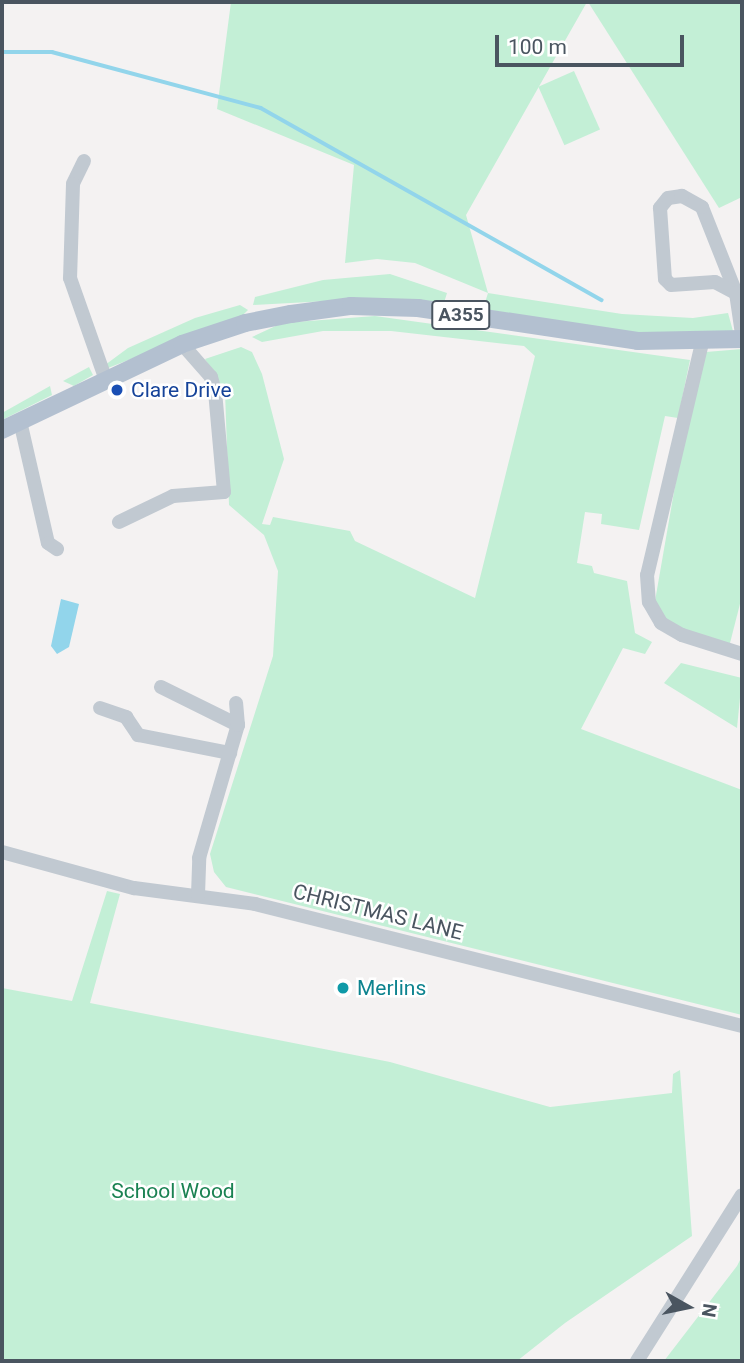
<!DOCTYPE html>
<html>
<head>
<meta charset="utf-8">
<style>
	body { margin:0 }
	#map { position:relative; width:744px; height:1363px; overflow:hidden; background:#f4f2f2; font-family:Roboto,sans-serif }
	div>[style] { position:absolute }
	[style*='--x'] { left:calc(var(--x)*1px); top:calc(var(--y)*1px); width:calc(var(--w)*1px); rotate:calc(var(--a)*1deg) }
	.green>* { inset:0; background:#c3efd6; transform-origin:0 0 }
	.water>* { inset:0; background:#92d5eb }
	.stream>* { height:3.5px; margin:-1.75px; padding:0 1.75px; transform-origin:1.75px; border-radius:1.75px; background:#92d5eb }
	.minor>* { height:14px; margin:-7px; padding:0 7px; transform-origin:7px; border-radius:7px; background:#c1c9d1 }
	.major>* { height:18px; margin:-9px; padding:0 9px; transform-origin:9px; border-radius:9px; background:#b3c0d0 }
	.dots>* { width:19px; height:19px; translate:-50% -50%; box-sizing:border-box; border:4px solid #fff; border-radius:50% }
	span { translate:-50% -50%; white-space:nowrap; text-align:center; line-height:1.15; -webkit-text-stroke:5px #fff; paint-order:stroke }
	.shield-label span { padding:2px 5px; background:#fff; border:2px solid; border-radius:5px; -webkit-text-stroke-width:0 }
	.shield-label { font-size:19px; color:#4a5560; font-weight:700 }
	.transit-label { font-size:21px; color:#164399 }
	.left { translate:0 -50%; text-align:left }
	.street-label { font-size:21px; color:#4a5560 }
	.culture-label { font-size:21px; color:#0d838f }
	.park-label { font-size:21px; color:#1a8252 }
	.frame { position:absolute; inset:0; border:4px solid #4a5560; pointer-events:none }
	.north { position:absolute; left:653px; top:1272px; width:70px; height:70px; -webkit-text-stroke:5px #fff; paint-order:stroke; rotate:99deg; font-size:19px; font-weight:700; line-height:28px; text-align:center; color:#4a5560 }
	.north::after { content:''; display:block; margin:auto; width:24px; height:32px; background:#4a5560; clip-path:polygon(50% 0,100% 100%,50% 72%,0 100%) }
	.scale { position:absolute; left:495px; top:35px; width:189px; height:32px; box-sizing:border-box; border:4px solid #4a5560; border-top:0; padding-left:9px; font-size:21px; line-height:24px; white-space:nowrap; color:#4a5560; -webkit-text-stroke:5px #fff; paint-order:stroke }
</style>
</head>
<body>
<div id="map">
	<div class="green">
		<i style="clip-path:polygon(231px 2px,587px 2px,466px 215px,488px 293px,622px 314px,693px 318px,728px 313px,733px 331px,625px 333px,483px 309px,488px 293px,415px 263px,377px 259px,345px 263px,354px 165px,217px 109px)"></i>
		<i style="clip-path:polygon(588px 2px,742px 2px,742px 197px,719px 208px)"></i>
		<i style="left:574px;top:71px;width:64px;height:39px;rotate:66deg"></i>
		<i style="clip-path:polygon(390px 274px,447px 293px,443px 306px,364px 299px,253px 305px,255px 297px,323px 280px)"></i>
		<i style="clip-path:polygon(240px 305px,248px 310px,243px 315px,108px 368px,105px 365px,128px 348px,195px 318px)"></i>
		<i style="clip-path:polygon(375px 316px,690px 360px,678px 418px,665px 416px,639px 530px,601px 524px,602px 514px,585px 512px,577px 563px,592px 566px,594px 573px,627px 581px,635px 633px,652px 642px,645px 654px,623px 648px,581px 729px,742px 790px,742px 1015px,226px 887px,214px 872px,210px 854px,273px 656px,278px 571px,264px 535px,229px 505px,225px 392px,205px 359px,241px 347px,252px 352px,262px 374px,284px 459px,262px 524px,270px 525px,273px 517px,350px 531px,355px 541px,475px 598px,535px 356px,524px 346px,391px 331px,323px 331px,262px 342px,252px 337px,282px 323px)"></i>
		<i style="clip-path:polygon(742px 349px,742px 596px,729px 647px,678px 638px,655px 601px,687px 417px,706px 352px)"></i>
		<i style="clip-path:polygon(89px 367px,93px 375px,74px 386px,63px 381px)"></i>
		<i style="clip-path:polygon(50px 386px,52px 395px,2px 420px,2px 413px)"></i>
		<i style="clip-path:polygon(681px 663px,742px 678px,737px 728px,664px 683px)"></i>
		<i style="clip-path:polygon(107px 891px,120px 894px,90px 1003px,390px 1062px,550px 1107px,672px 1093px,673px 1074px,680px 1070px,692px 1236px,565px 1323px,517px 1361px,2px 1361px,2px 988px,72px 1001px)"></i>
		<i style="clip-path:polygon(742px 1256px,742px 1361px,664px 1361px,737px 1266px)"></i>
	</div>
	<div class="water">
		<i style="clip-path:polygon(61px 599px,79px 604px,69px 647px,57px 654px,51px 646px)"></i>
	</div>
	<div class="stream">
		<i style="--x:2;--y:52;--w:50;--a:0"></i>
		<i style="--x:52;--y:52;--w:216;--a:15"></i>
		<i style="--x:261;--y:108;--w:391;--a:29.4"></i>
	</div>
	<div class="minor">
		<i style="--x:84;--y:161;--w:25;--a:116"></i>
		<i style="--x:73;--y:184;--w:94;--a:91.8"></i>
		<i style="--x:70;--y:278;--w:108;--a:70.6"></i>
		<i style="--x:736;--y:293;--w:92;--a:-111.6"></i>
		<i style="--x:702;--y:207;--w:23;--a:-151"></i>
		<i style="--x:682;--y:196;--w:14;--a:172"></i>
		<i style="--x:668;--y:198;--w:13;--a:129"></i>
		<i style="--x:660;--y:208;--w:71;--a:86"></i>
		<i style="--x:665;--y:279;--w:8;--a:45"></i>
		<i style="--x:671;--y:285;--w:44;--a:-3.9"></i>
		<i style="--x:715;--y:282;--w:24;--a:28"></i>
		<i style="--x:736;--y:293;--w:41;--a:81.7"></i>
		<i style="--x:702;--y:343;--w:238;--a:103.3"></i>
		<i style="--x:647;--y:575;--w:27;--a:86"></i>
		<i style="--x:649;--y:602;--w:24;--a:60"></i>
		<i style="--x:661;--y:623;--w:24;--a:30"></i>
		<i style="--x:682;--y:635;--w:63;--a:17.6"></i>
		<i style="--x:20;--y:421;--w:125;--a:77.1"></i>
		<i style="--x:48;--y:543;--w:11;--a:34"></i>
		<i style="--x:119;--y:522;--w:60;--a:-25.7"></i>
		<i style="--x:173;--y:496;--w:51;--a:-4.5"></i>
		<i style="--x:224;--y:492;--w:101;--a:-95.1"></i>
		<i style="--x:215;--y:391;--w:15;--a:-106"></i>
		<i style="--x:211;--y:377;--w:44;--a:-131.3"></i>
		<i style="--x:161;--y:687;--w:86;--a:26.3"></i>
		<i style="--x:100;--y:708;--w:28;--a:19"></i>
		<i style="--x:126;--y:717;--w:22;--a:56"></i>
		<i style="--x:138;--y:735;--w:94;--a:11.1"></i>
		<i style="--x:2;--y:852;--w:137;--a:15.3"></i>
		<i style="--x:134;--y:888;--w:122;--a:7.5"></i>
		<i style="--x:255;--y:904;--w:502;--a:14.06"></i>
		<i style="--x:198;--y:895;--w:37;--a:-88"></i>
		<i style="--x:199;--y:858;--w:139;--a:-73.7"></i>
		<i style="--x:238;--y:725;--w:22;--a:-95"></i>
		<i style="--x:637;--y:1361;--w:196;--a:-57.7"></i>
	</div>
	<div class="major">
		<i style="--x:2;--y:430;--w:199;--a:-25.5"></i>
		<i style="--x:182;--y:344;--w:66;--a:-18.4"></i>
		<i style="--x:245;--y:323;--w:47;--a:-11.1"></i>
		<i style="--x:291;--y:314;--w:61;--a:-7.6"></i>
		<i style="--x:351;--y:306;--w:67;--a:1.7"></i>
		<i style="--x:418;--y:308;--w:222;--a:8.5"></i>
		<i style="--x:638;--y:341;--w:104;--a:-1.1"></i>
	</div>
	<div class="dots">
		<i style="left:117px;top:390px;background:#1a4fb4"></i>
		<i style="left:343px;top:988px;background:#0f9aa8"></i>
	</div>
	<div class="shield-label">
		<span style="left:461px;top:315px">A355</span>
	</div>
	<div class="transit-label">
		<span class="left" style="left:131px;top:390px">Clare Drive</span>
	</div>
	<div class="street-label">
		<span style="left:378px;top:912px;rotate:14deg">CHRISTMAS LANE</span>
	</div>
	<div class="culture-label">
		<span class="left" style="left:357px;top:988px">Merlins</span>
	</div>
	<div class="park-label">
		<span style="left:173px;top:1191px">School Wood</span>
	</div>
	<div class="frame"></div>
	<div class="north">N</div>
	<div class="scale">100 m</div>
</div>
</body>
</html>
